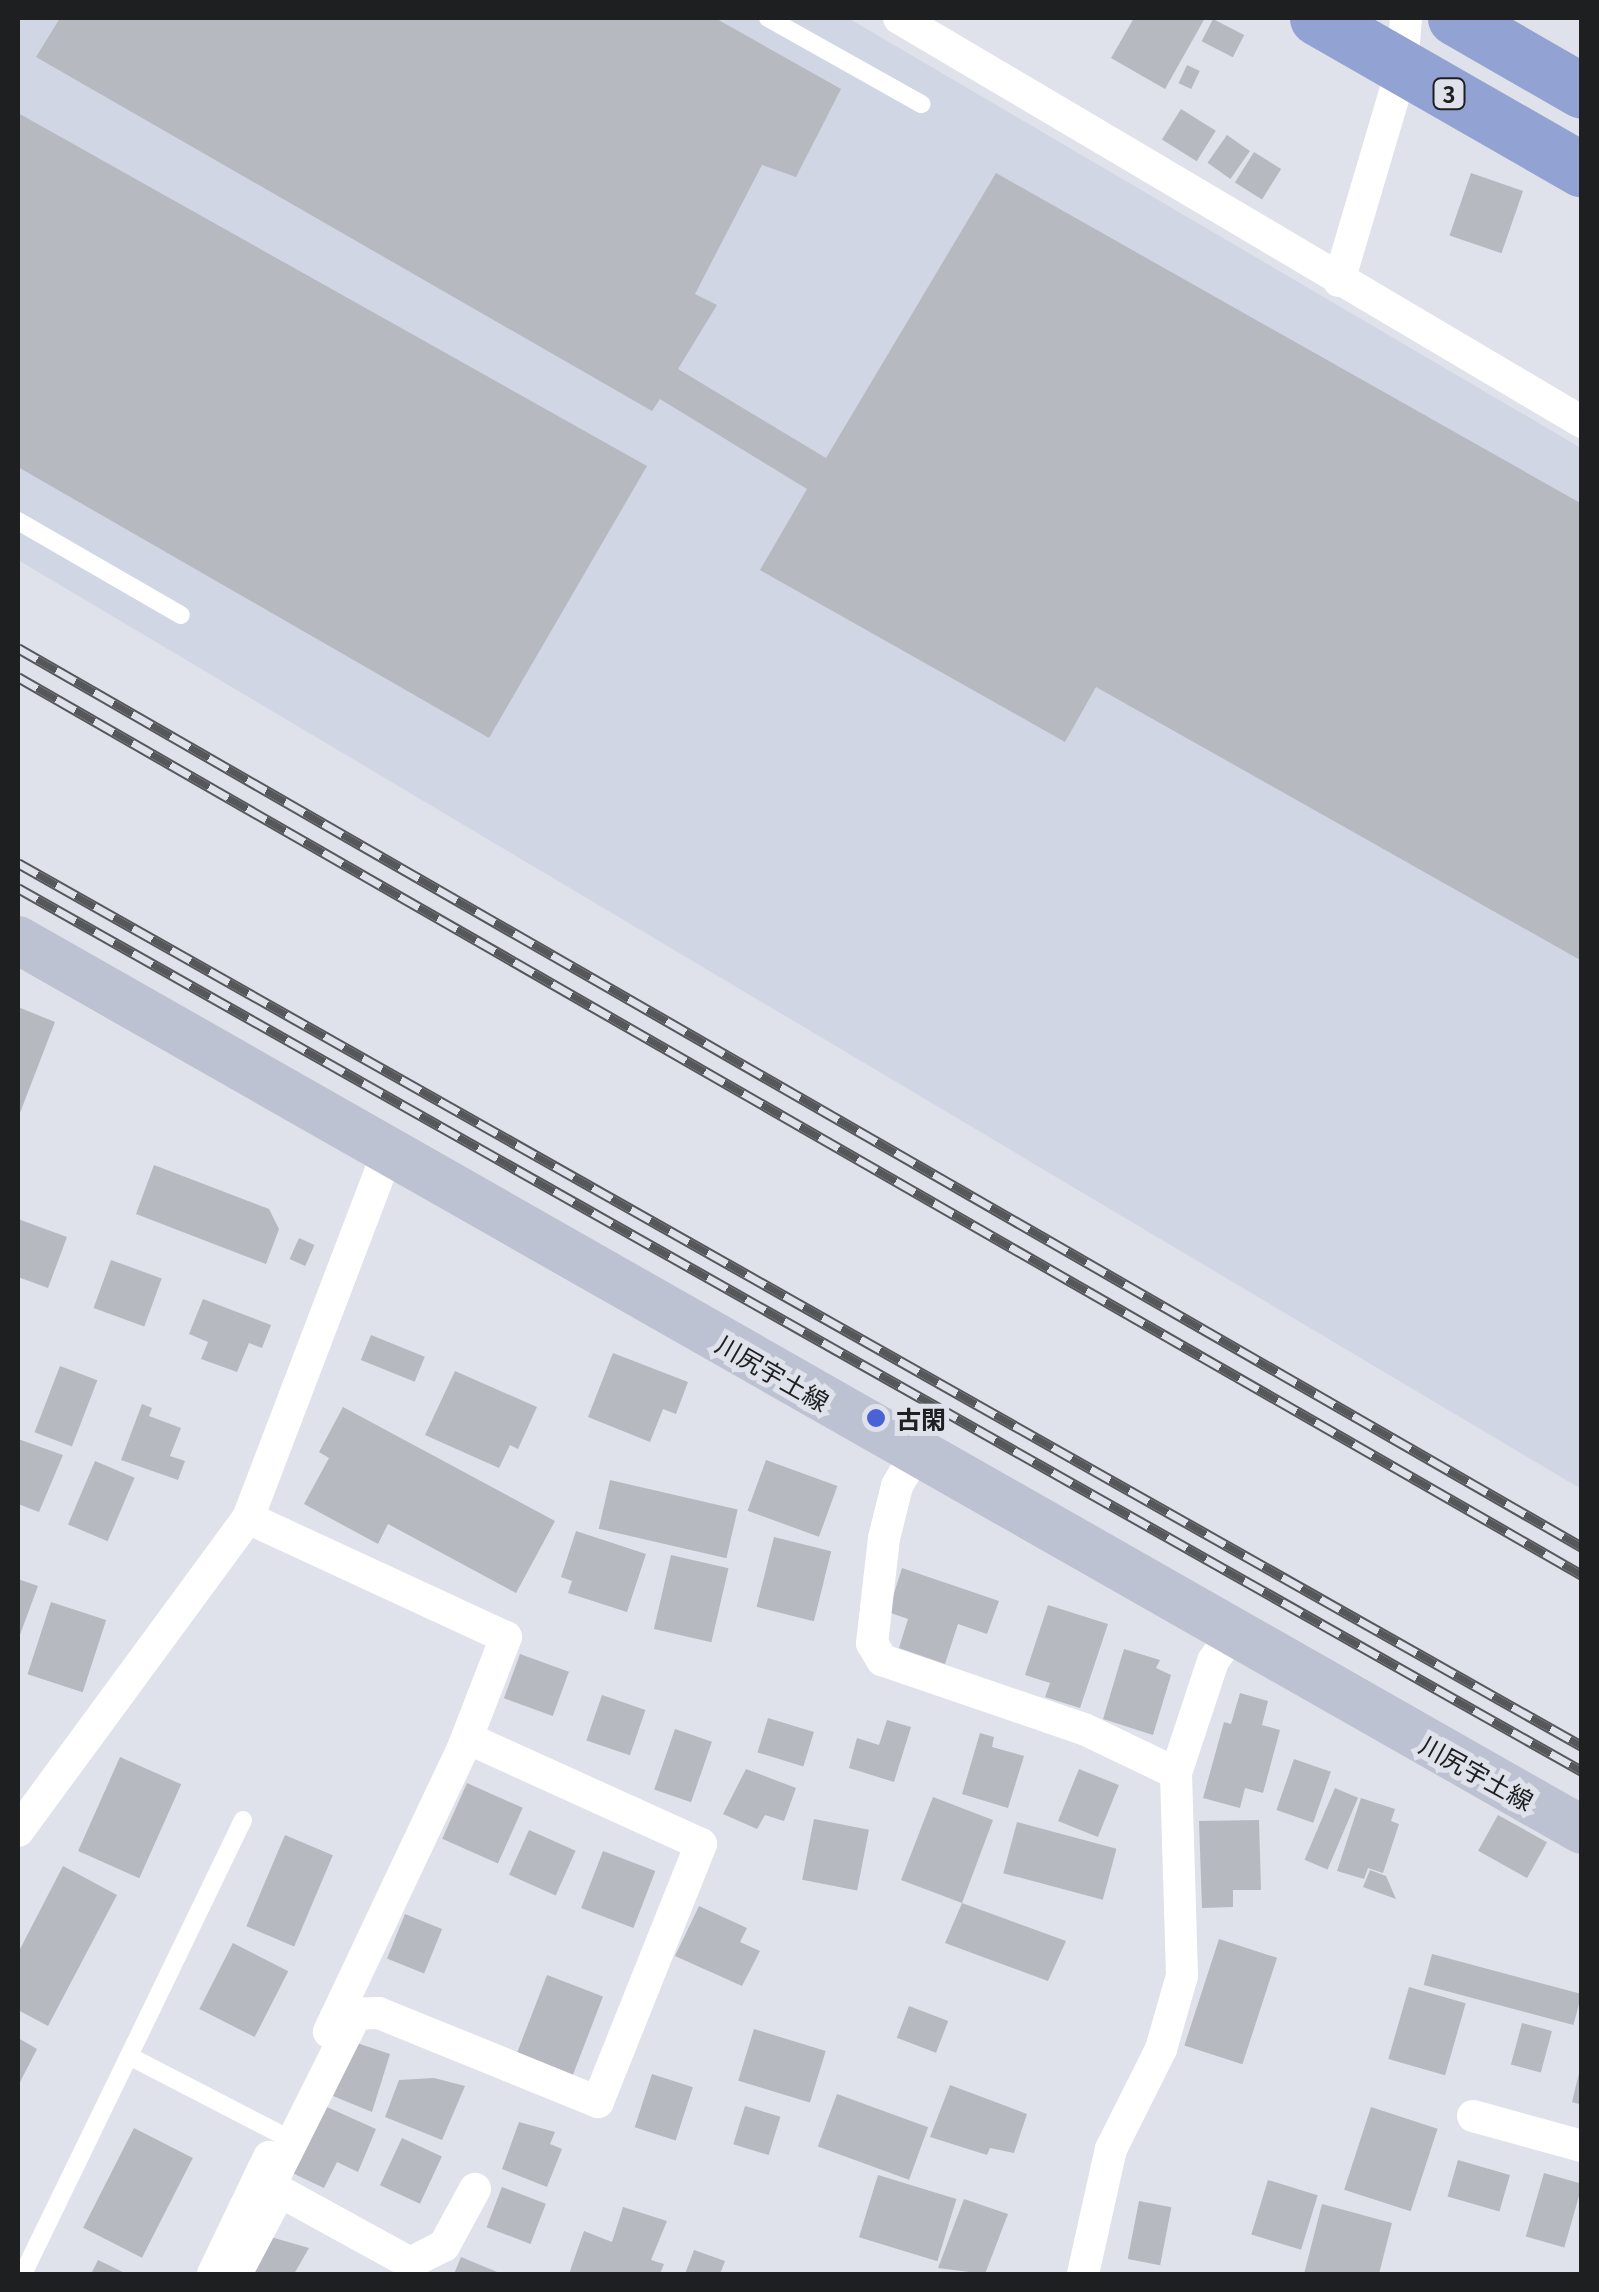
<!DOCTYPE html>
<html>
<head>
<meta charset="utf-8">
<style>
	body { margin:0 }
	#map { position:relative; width:1599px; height:2292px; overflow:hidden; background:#dfe2ea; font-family:Georgia,"Noto Sans JP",serif }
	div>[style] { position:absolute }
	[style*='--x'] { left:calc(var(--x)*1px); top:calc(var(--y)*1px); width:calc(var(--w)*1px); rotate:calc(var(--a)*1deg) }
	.built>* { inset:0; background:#d1d6e5 }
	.building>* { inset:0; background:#b7b9c1; transform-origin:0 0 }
	.service>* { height:18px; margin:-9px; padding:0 9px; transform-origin:9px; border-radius:9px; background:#fff }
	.minor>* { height:32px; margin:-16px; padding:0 16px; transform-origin:16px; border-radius:16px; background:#fff }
	.secondary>* { height:48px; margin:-24px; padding:0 24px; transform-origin:24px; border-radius:24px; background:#bdc2d2 }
	.trunk>* { height:55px; margin:-27.5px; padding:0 27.5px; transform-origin:27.5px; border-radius:27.5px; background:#92a2d2 }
	.rail>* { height:11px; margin-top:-5.5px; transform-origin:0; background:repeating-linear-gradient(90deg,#dfe2ea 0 22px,#55575b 0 44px); box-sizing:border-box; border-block:2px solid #55575b }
	.dots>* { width:28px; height:28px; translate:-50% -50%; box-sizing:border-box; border:5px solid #dfe2ea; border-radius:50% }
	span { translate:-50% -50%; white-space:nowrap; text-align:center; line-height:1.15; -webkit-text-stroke:10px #dfe2ea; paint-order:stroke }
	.shield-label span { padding:2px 8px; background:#dfe2ea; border:2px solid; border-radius:8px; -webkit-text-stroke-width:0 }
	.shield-label { font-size:22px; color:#1e1f21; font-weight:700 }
	.street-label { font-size:25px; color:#1e1f21 }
	.poi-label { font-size:25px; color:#1e1f21; font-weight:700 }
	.left { translate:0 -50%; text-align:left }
	.frame { position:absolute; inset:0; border:20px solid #1e1f21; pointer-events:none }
</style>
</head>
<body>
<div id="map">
	<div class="built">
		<i style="clip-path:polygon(18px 18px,848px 18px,1581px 448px,1581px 1489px,18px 560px)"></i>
	</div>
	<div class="building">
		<i style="clip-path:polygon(60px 18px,715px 18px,841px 89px,796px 177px,762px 165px,695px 294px,717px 305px,678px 369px,826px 458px,996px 173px,1582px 504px,1582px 961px,1096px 687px,1065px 742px,760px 570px,807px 489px,660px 399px,652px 411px,36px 57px)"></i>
		<i style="clip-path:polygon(1134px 18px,1205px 18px,1165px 89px,1111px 58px)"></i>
		<i style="left:1213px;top:19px;width:35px;height:25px;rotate:27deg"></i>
		<i style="left:1187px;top:65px;width:14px;height:20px;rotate:25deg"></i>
		<i style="left:1181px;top:109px;width:41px;height:36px;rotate:32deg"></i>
		<i style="clip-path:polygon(18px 113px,647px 466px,489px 738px,18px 467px)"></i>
		<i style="left:1227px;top:135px;width:28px;height:34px;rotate:35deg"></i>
		<i style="left:1254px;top:152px;width:32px;height:36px;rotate:32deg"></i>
		<i style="left:1471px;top:173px;width:55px;height:66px;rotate:19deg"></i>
		<i style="clip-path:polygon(18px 1007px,55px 1022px,18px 1118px)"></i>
		<i style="clip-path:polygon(154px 1165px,269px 1209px,279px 1229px,266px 1264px,136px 1214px)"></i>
		<i style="clip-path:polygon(18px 1219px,67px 1237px,48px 1288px,18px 1277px)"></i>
		<i style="left:299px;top:1238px;width:17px;height:23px;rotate:24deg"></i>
		<i style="left:111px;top:1260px;width:54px;height:51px;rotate:20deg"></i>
		<i style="clip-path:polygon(203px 1299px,271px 1325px,262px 1348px,249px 1343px,237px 1372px,201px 1359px,208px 1342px,189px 1334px)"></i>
		<i style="left:371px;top:1335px;width:58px;height:27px;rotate:22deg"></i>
		<i style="clip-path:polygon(613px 1353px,688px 1382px,676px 1414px,663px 1409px,650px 1442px,588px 1417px)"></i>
		<i style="left:60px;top:1366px;width:40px;height:71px;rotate:21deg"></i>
		<i style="clip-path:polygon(455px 1371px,537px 1407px,518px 1449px,510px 1445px,499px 1468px,425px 1435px)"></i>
		<i style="clip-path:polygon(142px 1404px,152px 1408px,149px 1416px,181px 1428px,170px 1456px,185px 1461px,178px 1480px,121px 1460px)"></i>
		<i style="clip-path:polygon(343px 1407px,555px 1521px,516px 1593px,388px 1524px,378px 1544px,304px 1504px,329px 1458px,319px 1452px)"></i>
		<i style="clip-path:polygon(18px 1439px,63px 1455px,39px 1512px,18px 1504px)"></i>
		<i style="left:766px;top:1460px;width:76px;height:54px;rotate:20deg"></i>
		<i style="left:95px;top:1461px;width:43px;height:69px;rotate:23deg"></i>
		<i style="left:610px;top:1480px;width:131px;height:50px;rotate:13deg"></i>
		<i style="clip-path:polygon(576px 1531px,646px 1554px,627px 1612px,568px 1593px,572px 1581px,561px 1577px)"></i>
		<i style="left:774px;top:1537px;width:59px;height:72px;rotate:14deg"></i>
		<i style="left:671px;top:1555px;width:59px;height:76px;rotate:13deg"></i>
		<i style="clip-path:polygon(902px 1568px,999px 1601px,987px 1634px,958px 1624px,945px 1664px,899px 1648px,908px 1619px,888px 1612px)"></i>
		<i style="clip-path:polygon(18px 1579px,38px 1586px,18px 1640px)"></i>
		<i style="left:51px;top:1602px;width:58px;height:76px;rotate:18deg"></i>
		<i style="clip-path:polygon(1048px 1605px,1108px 1624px,1080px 1708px,1045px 1697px,1050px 1683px,1025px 1675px)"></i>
		<i style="clip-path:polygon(1124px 1649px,1160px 1660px,1156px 1668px,1171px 1675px,1153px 1735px,1103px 1719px)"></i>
		<i style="left:520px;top:1654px;width:52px;height:47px;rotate:20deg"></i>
		<i style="clip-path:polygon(1240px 1693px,1268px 1701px,1262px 1725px,1280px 1730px,1263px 1793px,1245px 1788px,1240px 1808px,1203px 1798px,1224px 1722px,1231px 1724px)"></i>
		<i style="left:602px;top:1695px;width:46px;height:48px;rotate:19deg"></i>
		<i style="left:768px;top:1718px;width:48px;height:36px;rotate:17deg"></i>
		<i style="clip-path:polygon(887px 1720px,911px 1727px,894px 1782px,849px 1768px,857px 1738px,879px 1745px)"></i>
		<i style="left:675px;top:1729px;width:39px;height:64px;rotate:19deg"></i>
		<i style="clip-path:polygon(980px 1733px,994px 1737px,992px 1747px,1024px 1756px,1008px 1808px,962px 1794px)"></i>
		<i style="left:120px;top:1757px;width:67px;height:103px;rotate:24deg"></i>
		<i style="left:1294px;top:1759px;width:39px;height:54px;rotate:19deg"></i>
		<i style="clip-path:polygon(746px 1769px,796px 1788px,784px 1821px,765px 1815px,757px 1829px,723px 1814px)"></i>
		<i style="left:1079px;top:1769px;width:43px;height:56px;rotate:22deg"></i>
		<i style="left:467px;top:1783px;width:61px;height:61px;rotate:24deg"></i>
		<i style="left:1335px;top:1788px;width:25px;height:78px;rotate:23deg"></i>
		<i style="clip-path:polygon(933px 1797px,993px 1820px,962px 1903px,1066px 1941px,1048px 1981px,945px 1943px,962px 1903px,901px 1880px)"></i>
		<i style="clip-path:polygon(1361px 1798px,1395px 1809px,1391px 1821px,1399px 1824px,1383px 1873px,1368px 1868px,1364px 1879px,1337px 1871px)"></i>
		<i style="left:1498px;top:1815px;width:56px;height:41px;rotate:29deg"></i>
		<i style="left:814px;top:1819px;width:56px;height:62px;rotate:11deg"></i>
		<i style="clip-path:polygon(1259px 1820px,1261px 1890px,1233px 1890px,1233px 1907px,1202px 1908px,1199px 1821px)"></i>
		<i style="left:1017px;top:1822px;width:103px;height:53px;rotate:15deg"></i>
		<i style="left:529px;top:1830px;width:51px;height:49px;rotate:24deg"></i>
		<i style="left:285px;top:1835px;width:52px;height:99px;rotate:23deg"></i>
		<i style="left:603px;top:1851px;width:56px;height:61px;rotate:21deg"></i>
		<i style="clip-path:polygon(63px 1866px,117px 1895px,48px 2026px,18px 2010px,18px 1953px)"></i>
		<i style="clip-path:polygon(1370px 1870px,1386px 1876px,1396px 1899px,1363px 1887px)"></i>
		<i style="clip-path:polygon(699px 1906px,747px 1928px,740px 1942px,760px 1951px,742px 1986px,675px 1956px)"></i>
		<i style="left:405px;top:1914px;width:40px;height:48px;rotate:22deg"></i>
		<i style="left:1219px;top:1939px;width:61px;height:112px;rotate:18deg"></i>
		<i style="left:233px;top:1943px;width:62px;height:74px;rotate:27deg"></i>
		<i style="left:1432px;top:1954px;width:155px;height:32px;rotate:15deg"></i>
		<i style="left:547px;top:1975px;width:60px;height:90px;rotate:21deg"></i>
		<i style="left:1409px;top:1987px;width:59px;height:75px;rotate:16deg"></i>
		<i style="left:909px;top:2006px;width:42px;height:34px;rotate:21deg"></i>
		<i style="left:1522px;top:2023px;width:31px;height:43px;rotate:15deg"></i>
		<i style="left:754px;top:2029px;width:75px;height:54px;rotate:17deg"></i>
		<i style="clip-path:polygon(18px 2038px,37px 2049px,18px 2086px)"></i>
		<i style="clip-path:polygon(357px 2043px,390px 2054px,372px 2112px,333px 2096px)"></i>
		<i style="clip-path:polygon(1580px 2069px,1582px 2069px,1582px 2105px,1572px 2102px)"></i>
		<i style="left:652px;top:2074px;width:43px;height:56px;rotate:18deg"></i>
		<i style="clip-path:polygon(434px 2078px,465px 2086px,442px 2140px,385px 2117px,399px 2080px)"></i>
		<i style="clip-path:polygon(950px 2085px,1027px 2114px,1014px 2153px,990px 2148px,987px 2155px,930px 2137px)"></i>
		<i style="left:837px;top:2094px;width:97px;height:56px;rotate:20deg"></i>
		<i style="clip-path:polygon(318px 2103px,376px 2129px,358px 2172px,337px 2162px,324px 2188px,288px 2171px)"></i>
		<i style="left:745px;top:2106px;width:37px;height:40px;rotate:17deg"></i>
		<i style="left:1371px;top:2107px;width:70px;height:87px;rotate:18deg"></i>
		<i style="clip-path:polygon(519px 2122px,555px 2132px,550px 2144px,562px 2149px,547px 2187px,502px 2169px)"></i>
		<i style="left:134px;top:2128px;width:66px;height:112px;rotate:27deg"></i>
		<i style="left:402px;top:2138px;width:44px;height:52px;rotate:25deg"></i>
		<i style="left:1458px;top:2160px;width:54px;height:38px;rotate:16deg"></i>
		<i style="left:1544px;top:2173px;width:40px;height:66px;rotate:16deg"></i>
		<i style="left:878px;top:2175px;width:82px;height:65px;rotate:17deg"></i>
		<i style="left:1268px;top:2180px;width:52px;height:57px;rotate:17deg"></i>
		<i style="left:502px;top:2187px;width:47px;height:43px;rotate:21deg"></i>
		<i style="clip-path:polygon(964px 2199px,1008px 2214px,985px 2274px,938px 2268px)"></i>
		<i style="left:1139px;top:2201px;width:33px;height:59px;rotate:11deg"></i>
		<i style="clip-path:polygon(1322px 2204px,1392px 2223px,1379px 2274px,1304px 2274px)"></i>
		<i style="clip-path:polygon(623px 2207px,667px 2221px,651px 2260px,664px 2264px,660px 2274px,569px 2274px,584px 2231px,612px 2242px)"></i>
		<i style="clip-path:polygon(264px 2235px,309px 2248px,294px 2274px,246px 2274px)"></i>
		<i style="clip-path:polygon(694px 2250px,725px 2261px,720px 2274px,685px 2274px)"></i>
		<i style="clip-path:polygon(461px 2257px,502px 2274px,454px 2274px)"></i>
		<i style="clip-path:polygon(98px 2260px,127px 2274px,91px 2274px)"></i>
	</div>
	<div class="service">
		<i style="--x:768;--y:18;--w:176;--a:29.3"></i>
		<i style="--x:18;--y:521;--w:188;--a:30"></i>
		<i style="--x:243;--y:1820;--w:262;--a:115.8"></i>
		<i style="--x:129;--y:2056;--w:170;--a:27.3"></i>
		<i style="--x:23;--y:2274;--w:242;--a:-64.1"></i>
	</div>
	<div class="minor">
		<i style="--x:899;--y:18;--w:794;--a:30.6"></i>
		<i style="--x:1339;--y:281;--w:222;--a:-73.5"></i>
		<i style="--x:1402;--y:68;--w:50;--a:-85.4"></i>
		<i style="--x:916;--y:1454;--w:37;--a:121"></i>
		<i style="--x:897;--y:1486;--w:54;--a:104"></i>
		<i style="--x:884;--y:1538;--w:106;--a:96.5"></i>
		<i style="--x:872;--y:1643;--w:20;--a:60"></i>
		<i style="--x:882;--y:1660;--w:213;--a:18.9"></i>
		<i style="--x:1084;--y:1729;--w:102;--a:25.6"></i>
		<i style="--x:248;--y:1518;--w:284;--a:24.8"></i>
		<i style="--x:506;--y:1637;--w:119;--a:111.2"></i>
		<i style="--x:463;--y:1748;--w:314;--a:115.3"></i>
		<i style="--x:467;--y:1738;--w:257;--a:24.4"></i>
		<i style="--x:701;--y:1844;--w:278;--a:111.8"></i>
		<i style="--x:598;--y:2102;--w:236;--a:-157.9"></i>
		<i style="--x:379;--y:2013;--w:23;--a:178"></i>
		<i style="--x:356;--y:2014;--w:192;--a:116.6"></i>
		<i style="--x:270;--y:2186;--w:160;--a:28.8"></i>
		<i style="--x:410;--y:2263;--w:38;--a:-27"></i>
		<i style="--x:444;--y:2246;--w:65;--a:-61.5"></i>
		<i style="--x:18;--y:1831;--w:388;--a:-53.7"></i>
		<i style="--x:248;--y:1518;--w:393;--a:-69.1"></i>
		<i style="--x:1473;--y:2116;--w:113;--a:15.4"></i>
		<i style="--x:213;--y:2274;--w:130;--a:-64.4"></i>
		<i style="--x:236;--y:2274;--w:94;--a:-62.1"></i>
		<i style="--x:1083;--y:2274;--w:128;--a:-77.4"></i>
		<i style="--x:1111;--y:2149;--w:112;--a:-63.4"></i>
		<i style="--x:1161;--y:2049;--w:76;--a:-74"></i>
		<i style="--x:1182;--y:1976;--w:203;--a:-91.7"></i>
		<i style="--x:1176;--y:1773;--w:118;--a:-71.7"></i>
		<i style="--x:1213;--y:1661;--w:32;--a:-55"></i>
	</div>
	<div class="secondary">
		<i style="--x:18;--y:940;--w:1799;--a:29.64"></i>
	</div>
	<div class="trunk">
		<i style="--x:1317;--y:18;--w:305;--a:29.8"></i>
		<i style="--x:1455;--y:18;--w:146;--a:29.9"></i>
	</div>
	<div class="rail">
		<i style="--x:18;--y:648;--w:1804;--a:29.89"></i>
		<i style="--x:18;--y:677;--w:1803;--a:29.86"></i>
		<i style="--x:18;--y:863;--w:1796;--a:29.45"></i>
		<i style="--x:18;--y:888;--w:1796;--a:29.45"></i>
	</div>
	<div class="dots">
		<i style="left:876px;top:1418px;background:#4963d7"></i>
	</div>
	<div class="shield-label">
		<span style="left:1449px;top:94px">3</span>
	</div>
	<div class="street-label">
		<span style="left:773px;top:1372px;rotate:30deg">川尻宇土線</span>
		<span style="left:1477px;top:1772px;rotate:29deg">川尻宇土線</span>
	</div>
	<div class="poi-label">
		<span class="left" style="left:896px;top:1418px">古閑</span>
	</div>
	<div class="frame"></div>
</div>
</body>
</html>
